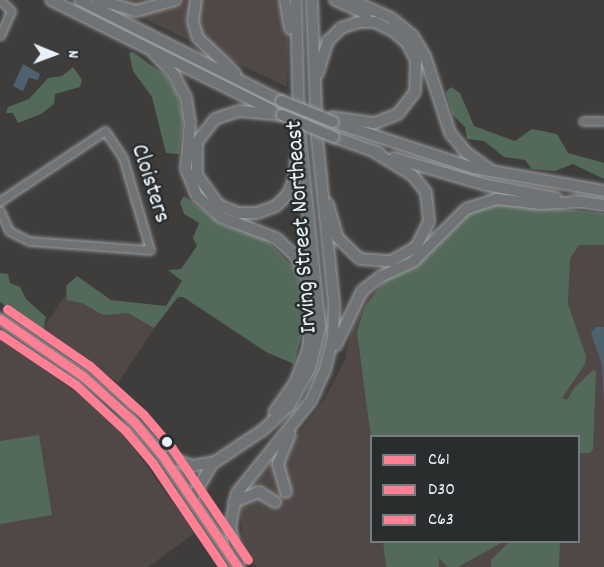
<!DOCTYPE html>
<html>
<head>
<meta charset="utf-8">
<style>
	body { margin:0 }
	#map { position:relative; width:604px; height:567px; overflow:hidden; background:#3e3d3c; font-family:Dekko,sans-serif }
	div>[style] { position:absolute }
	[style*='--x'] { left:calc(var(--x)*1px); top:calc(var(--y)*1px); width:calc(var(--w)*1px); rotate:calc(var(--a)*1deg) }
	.built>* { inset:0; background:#4f4847 }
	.green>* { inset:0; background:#53695a }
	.water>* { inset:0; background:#4d616e }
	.roads { filter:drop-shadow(0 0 2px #9e9fa1) drop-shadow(0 0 2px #9e9fa1) }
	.street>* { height:7px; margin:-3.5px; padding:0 3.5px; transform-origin:3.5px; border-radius:3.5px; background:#6f7375 }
	.secondary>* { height:10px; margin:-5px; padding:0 5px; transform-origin:5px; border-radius:5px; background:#6f7375 }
	.primary>* { height:10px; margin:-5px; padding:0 5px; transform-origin:5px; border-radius:5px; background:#6f7375 }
	.bridges { filter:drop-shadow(0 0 2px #9e9fa1) drop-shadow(0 0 2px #9e9fa1) }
	.primary-bridge>* { height:10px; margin:-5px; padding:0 5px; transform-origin:5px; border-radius:5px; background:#6f7375 }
	.bus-1>* { height:9px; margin:-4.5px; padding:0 4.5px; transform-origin:4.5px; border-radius:4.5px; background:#ff8094 }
	.bus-2>* { height:9px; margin:-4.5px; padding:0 4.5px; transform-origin:4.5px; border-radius:4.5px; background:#ff8094 }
	.bus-3>* { height:9px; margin:-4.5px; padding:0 4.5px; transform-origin:4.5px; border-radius:4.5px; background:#ff8094 }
	.dots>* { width:16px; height:16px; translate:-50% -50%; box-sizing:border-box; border:3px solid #2a2d2e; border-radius:50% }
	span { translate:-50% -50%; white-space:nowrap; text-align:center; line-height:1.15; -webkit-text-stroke:5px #2a2d2e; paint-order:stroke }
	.street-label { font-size:24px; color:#e8f1f8 }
	.legend { position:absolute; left:370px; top:435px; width:210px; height:108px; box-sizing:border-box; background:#2a2d2e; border:2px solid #767b7f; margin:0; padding:8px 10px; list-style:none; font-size:18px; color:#e8f1f8 }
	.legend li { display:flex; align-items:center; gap:12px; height:30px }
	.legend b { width:30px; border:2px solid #767b7f }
	.north { position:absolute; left:24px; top:24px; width:60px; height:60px; -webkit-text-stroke:4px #2a2d2e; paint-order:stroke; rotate:91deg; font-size:16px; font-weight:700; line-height:24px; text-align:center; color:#e8f1f8 }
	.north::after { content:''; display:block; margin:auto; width:21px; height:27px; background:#e8f1f8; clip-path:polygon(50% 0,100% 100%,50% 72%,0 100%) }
</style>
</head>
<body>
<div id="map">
	<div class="built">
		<i style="clip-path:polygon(105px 0,289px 0,287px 87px)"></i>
		<i style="clip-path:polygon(evenodd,604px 216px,604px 567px,256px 567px,243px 547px,240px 504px,249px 486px,295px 438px,324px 400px,345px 360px,354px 314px,364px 298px,391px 278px,604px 216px,372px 436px,578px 436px,578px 542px,372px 542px,372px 436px)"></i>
		<i style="clip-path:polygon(69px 290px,163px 315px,118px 383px,41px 331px)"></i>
		<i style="clip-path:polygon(0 338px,86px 399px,123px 433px,195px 533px,148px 567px,0 567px)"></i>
	</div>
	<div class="green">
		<i style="clip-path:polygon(133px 52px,165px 75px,177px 94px,183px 118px,179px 154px,166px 153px,152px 97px,133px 71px,129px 53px)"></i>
		<i style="clip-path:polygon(73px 67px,82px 80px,80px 87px,55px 94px,54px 104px,41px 114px,18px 123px,13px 113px,6px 113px,8px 107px,29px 99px,48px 78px,62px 76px)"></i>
		<i style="clip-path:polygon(451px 87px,460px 93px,474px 126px,515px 141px,532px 129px,557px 134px,568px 153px,604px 163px,604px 179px,573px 164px,555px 171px,532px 169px,525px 160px,504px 157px,484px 141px,467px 139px,465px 127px,452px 114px,446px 92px)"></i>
		<i style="clip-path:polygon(184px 196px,221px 224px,266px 239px,295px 269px,303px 298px,304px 326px,294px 364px,266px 352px,183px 297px,178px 297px,154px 328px,128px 313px,103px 315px,82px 303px,67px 300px,66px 286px,77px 276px,111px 300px,166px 306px,182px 281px,168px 270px,181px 269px,197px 246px,193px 238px,199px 223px,184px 214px,180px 202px)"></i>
		<i style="clip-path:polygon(491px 202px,604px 213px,604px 245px,579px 245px,570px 259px,568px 304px,586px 356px,585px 364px,562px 398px,567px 400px,574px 388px,593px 370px,596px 371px,593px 449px,590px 453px,579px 453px,578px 436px,372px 436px,372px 446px,357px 332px,365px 306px,387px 278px,460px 218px)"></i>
		<i style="clip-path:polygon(0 273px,8px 274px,10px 283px,20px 287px,26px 299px,46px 317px,43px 331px,0 302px)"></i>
		<i style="clip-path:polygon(39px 435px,52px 515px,0 524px,0 441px)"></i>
		<i style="clip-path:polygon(383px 542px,503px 542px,458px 567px,448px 567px,439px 558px,439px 567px,386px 567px)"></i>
		<i style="clip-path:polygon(509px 542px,560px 542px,559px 567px,491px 567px,491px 560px)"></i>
	</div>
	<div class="water">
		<i style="clip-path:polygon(23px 64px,40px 74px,38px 80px,29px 78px,23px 91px,13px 86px)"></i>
		<i style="clip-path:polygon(596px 327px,604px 327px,604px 404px,602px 365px,591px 333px)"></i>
	</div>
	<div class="roads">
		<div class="street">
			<i style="--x:0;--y:0;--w:16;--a:45"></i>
			<i style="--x:11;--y:11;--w:27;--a:114"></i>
			<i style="--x:583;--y:121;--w:21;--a:0"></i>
			<i style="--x:0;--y:201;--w:126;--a:-33.7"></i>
			<i style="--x:105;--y:131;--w:32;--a:56"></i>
			<i style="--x:123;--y:158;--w:96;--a:73.6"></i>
			<i style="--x:150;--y:250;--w:121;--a:-175.7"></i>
			<i style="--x:29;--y:241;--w:22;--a:-153"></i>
			<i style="--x:9;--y:231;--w:22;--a:-114"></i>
		</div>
		<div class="secondary">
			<i style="--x:0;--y:319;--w:101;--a:34.5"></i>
			<i style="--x:83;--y:376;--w:48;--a:40"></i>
			<i style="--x:120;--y:407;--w:64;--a:48.8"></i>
			<i style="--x:162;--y:455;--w:53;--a:55.7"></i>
		</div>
		<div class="primary">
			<i style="--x:51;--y:0;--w:249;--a:26.5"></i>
			<i style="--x:80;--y:0;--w:225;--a:26.7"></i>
			<i style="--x:98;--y:0;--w:40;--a:16"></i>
			<i style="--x:136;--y:11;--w:41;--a:-15.8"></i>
			<i style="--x:196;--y:0;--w:21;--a:98"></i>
			<i style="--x:193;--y:21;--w:18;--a:74"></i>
			<i style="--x:198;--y:38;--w:51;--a:43.4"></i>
			<i style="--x:285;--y:0;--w:29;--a:80"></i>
			<i style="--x:335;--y:0;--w:35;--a:24"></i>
			<i style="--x:351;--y:0;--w:44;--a:24.2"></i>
			<i style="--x:391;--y:18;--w:28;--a:39"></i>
			<i style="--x:413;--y:36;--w:23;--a:59"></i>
			<i style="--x:425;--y:56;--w:81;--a:72"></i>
			<i style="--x:450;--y:133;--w:26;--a:50"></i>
			<i style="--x:467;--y:153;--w:27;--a:36"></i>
			<i style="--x:152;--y:51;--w:33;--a:47"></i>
			<i style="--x:174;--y:75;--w:26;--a:62"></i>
			<i style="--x:186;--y:98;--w:24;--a:81"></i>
			<i style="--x:190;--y:122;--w:47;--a:94.9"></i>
			<i style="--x:186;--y:169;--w:29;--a:68"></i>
			<i style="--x:197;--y:196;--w:32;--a:41"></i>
			<i style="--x:221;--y:217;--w:59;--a:20.9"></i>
			<i style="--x:276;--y:238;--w:26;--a:43"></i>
			<i style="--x:295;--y:256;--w:25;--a:63"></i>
			<i style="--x:306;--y:278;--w:34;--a:80"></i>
			<i style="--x:312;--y:311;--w:38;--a:96"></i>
			<i style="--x:308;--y:349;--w:34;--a:111"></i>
			<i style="--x:296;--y:381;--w:38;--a:125"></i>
			<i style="--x:318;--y:73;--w:34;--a:-73"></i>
			<i style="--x:328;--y:41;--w:18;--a:-45"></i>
			<i style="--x:341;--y:28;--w:20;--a:-18"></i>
			<i style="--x:360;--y:22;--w:15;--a:0"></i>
			<i style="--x:375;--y:22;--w:20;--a:27"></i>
			<i style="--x:393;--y:31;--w:18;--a:41"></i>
			<i style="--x:407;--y:43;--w:20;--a:63"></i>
			<i style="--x:416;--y:61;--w:31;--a:92"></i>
			<i style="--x:415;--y:92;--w:28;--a:128"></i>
			<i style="--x:398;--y:114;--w:26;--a:159"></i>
			<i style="--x:374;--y:123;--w:42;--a:-171.9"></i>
			<i style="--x:282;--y:115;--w:43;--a:-174.7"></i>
			<i style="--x:239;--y:111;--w:25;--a:162"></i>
			<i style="--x:215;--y:119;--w:29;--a:128"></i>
			<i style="--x:197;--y:142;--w:33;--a:90"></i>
			<i style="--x:197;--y:175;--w:37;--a:54"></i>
			<i style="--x:219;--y:205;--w:21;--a:23"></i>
			<i style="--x:238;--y:213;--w:19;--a:0"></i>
			<i style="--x:257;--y:213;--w:20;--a:-20"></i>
			<i style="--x:276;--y:206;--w:17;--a:-45"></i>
			<i style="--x:288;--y:194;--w:15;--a:-67"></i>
			<i style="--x:294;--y:180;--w:23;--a:-83"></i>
			<i style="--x:333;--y:122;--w:148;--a:18.1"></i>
			<i style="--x:474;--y:168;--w:132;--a:10"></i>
			<i style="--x:334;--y:137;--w:48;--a:19.6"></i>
			<i style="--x:394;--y:158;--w:96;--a:16.4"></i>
			<i style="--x:486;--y:185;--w:71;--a:10.5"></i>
			<i style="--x:575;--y:201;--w:29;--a:8"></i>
			<i style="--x:328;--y:204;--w:35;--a:74"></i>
			<i style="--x:338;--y:238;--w:30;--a:44"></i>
			<i style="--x:360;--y:259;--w:31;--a:4"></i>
			<i style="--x:391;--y:261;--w:29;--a:-29"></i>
			<i style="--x:416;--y:247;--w:29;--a:-63"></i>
			<i style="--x:429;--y:221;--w:29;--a:-96"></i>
			<i style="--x:426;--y:192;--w:22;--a:-129"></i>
			<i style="--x:412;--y:175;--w:46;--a:-148.4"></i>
			<i style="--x:336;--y:345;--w:60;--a:-64.3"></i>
			<i style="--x:362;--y:291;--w:23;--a:-38"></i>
			<i style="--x:380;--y:277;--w:38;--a:-25"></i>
			<i style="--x:414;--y:261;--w:74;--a:-45"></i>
			<i style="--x:466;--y:209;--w:33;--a:-18"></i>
			<i style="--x:497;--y:199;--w:44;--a:6.5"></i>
			<i style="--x:541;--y:204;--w:39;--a:-3"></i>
			<i style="--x:162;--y:455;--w:32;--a:20"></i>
			<i style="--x:192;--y:466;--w:22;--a:-10"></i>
			<i style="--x:286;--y:492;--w:29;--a:-106"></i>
			<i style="--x:278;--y:464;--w:32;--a:-68"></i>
			<i style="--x:234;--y:502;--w:27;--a:-22"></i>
			<i style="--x:259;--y:492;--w:19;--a:32"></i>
			<i style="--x:239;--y:563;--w:36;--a:-104"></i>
			<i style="--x:230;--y:528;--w:36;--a:-79"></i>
			<i style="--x:237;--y:493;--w:118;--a:-51.2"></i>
			<i style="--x:311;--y:401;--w:34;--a:-66"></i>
			<i style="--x:325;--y:370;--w:33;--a:-76"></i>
			<i style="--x:333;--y:338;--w:35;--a:-88"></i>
			<i style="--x:334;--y:303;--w:166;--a:-95.9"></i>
			<i style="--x:317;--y:138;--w:138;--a:-92.1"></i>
			<i style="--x:238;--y:567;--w:82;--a:-124.1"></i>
			<i style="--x:192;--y:499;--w:40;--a:-60.3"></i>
			<i style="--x:212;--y:464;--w:61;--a:-33.7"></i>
			<i style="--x:263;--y:430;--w:35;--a:-43"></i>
			<i style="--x:289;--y:406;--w:43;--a:-61.1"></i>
			<i style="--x:310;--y:368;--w:42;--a:-76.3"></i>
			<i style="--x:320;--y:327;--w:202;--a:-96"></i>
			<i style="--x:299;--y:126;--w:126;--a:-91.4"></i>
		</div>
	</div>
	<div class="bridges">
		<div class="primary-bridge">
			<i style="--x:281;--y:101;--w:56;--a:22"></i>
			<i style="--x:282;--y:115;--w:56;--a:22.9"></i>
		</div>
	</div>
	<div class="bus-1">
		<i style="--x:0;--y:319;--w:101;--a:34.5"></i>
		<i style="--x:83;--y:376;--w:69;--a:42"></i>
		<i style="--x:134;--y:422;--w:43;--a:49.7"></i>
		<i style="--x:162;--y:455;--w:135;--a:55.8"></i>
	</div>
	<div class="bus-2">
		<i style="--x:0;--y:334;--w:92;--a:33.9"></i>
		<i style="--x:76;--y:385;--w:67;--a:42.6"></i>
		<i style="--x:125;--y:430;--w:42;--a:49.8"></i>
		<i style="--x:152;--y:462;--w:127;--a:55.9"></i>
	</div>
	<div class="bus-3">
		<i style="--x:7;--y:309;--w:101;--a:34.5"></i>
		<i style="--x:90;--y:366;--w:72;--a:42.2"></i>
		<i style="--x:143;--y:414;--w:45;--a:49.5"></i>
		<i style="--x:172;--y:448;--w:135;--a:55.8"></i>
	</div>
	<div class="dots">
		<i style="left:167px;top:442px;background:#e8f1f8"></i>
	</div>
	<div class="street-label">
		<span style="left:149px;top:184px;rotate:72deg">Cloisters</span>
		<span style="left:303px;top:227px;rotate:-94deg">Irving Street Northeast</span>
	</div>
	<ul class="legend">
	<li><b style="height:8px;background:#ff8094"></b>C61</li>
	<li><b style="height:8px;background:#ff8094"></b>D30</li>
	<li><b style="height:8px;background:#ff8094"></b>C63</li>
	</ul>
	<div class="north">N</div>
</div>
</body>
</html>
